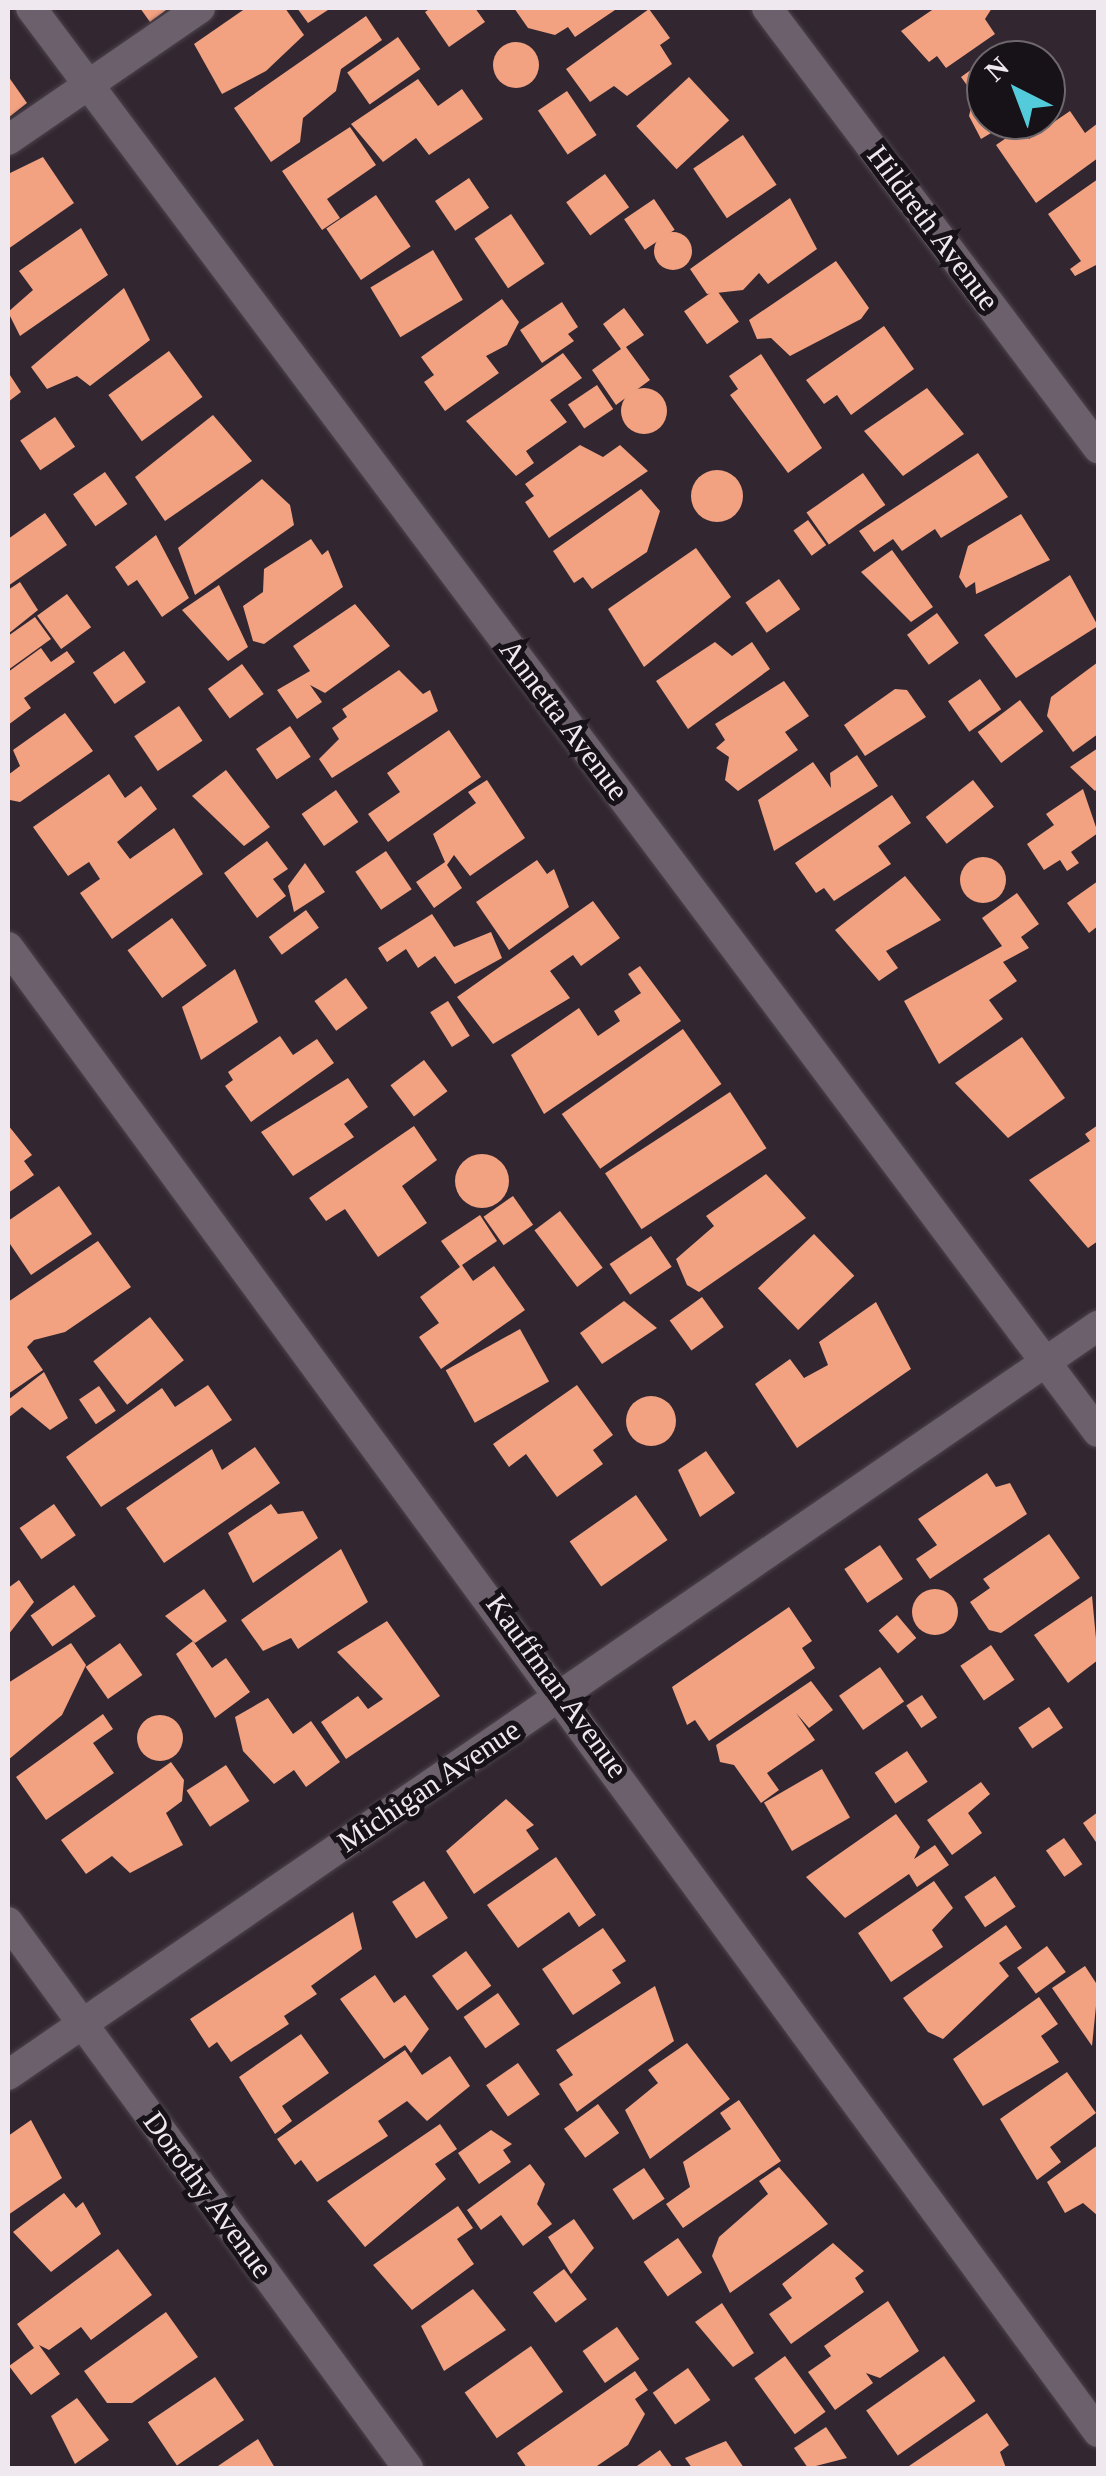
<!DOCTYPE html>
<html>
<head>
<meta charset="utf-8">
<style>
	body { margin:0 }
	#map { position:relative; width:1106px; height:2476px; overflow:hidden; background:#322731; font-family:Georgia,serif }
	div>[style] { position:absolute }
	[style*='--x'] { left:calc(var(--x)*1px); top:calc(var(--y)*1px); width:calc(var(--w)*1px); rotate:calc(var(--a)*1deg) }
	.building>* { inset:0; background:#f2a181; transform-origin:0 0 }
	.round { border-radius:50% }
	.roads { filter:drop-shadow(0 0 2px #4d444c) drop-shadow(0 0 2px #4d444c) }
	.minor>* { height:30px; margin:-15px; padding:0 15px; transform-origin:15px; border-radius:15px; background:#6c606c }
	span { translate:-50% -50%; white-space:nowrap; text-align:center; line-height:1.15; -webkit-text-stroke:10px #171217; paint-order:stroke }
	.street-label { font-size:30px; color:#f0e8ef }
	.frame { position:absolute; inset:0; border:10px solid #f0e8ef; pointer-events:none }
	.north { position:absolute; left:966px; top:40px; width:100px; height:100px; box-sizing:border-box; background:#171217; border:2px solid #6e686d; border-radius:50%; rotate:318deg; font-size:28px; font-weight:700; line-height:40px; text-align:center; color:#f0e8ef }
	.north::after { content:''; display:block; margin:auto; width:35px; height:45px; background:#53cbdb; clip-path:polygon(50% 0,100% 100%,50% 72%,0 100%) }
</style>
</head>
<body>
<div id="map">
	<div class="building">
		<i style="clip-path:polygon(140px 8px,169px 8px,150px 22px)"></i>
		<i style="clip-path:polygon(246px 8px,285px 8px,304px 35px,266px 71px,222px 94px,194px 44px)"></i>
		<i style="clip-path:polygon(297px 8px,331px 8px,308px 23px)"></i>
		<i style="clip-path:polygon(431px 8px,475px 8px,485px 22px,449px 47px,425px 12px)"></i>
		<i style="clip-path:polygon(514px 8px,618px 8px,575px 37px,568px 27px,555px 35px,528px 28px)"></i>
		<i style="clip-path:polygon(935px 8px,992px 8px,985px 19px,995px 34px,946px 68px,937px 56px,929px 62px,901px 31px)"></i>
		<i style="clip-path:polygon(649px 9px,670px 38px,660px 45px,672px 64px,627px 96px,614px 86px,590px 102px,566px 69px)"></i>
		<i style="clip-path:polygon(366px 16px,382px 40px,341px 69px,336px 91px,303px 118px,300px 142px,271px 162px,234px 108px)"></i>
		<i style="left:398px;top:37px;width:39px;height:62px;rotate:55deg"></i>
		<i class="round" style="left:493px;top:42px;width:46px;height:46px"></i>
		<i style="clip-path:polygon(1008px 43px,1021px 60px,986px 60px,986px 120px,1013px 120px,981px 139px,969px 116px,974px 95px,961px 77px)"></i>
		<i style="clip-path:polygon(8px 76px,27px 103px,8px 118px)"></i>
		<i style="left:689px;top:77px;width:59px;height:72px;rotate:47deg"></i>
		<i style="clip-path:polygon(418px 79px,438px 106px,462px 89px,483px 119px,429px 155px,416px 138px,383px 162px,351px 124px)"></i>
		<i style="left:567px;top:91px;width:53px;height:35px;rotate:56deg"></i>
		<i style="clip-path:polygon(1070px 111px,1085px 133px,1098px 123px,1098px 158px,1036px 203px,996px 145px,1021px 128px,1029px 139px)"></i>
		<i style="clip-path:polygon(350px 127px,376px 165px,327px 199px,340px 218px,322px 230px,282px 171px)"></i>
		<i style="left:743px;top:135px;width:60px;height:60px;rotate:56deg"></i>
		<i style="clip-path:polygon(43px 157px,74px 203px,8px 249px,8px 174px)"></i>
		<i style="left:605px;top:174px;width:41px;height:48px;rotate:54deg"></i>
		<i style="left:469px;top:178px;width:36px;height:41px;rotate:56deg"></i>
		<i style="clip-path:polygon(1098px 179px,1098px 264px,1075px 276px,1070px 269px,1081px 261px,1048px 214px)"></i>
		<i style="left:376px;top:195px;width:62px;height:60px;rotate:56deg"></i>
		<i style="clip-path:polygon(790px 198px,817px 249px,768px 284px,759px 273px,743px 290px,707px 294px,690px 269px)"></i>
		<i style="left:654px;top:199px;width:37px;height:36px;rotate:56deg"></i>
		<i style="left:511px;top:214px;width:60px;height:44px;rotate:56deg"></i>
		<i style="clip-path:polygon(81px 228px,108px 275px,20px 336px,8px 312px,33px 290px,19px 271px)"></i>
		<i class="round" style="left:654px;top:232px;width:38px;height:38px"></i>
		<i style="left:433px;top:250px;width:58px;height:73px;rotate:59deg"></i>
		<i style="clip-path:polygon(836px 261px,869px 308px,861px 319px,790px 356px,771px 338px,757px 339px,749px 320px)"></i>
		<i style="clip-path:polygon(124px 288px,150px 340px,90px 386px,77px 376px,47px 389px,31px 367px)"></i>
		<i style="left:716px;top:289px;width:40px;height:39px;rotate:55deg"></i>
		<i style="clip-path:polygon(502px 299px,519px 322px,507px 345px,486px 356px,499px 373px,445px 411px,424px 382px,434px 375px,421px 357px)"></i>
		<i style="clip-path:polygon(562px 302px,578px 327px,568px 334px,574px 341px,542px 363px,520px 330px)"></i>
		<i style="clip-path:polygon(624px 308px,644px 335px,626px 347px,650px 380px,616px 405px,592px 370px,621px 349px,603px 324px)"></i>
		<i style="clip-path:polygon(884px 326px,914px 369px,851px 415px,837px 395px,824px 404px,806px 380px)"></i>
		<i style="left:169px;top:351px;width:57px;height:75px;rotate:54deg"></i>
		<i style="clip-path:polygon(563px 353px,582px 378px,550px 400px,567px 422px,526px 451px,534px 463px,516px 476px,466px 421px)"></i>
		<i style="clip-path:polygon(761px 354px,822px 448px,788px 473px,730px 395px,738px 389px,729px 376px)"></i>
		<i style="clip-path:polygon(8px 372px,21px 392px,8px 402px)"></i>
		<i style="left:597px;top:385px;width:29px;height:35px;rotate:56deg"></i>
		<i style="clip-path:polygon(927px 388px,964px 434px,903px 476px,864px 431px)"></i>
		<i class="round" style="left:621px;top:388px;width:46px;height:46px"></i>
		<i style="clip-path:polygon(213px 415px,252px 461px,165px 521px,135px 477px)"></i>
		<i style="left:55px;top:417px;width:36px;height:42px;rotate:56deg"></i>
		<i style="clip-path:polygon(580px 445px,603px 457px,620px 445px,648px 471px,549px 538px,525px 502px,534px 496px,525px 484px)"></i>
		<i style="clip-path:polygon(978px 453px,1008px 497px,941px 538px,935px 529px,902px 551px,893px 539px,874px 552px,859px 531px)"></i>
		<i class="round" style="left:691px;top:470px;width:52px;height:52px"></i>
		<i style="left:105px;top:472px;width:39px;height:39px;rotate:55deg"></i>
		<i style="left:863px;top:473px;width:39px;height:69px;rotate:55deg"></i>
		<i style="clip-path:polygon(262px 479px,290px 505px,294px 525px,195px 595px,178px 548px)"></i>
		<i style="clip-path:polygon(641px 489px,660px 511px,647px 552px,592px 589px,583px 577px,574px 583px,553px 551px)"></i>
		<i style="clip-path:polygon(45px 513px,67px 545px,8px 586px,8px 539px)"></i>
		<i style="clip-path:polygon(1021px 514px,1050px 560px,976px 594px,975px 582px,966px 588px,959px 577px,968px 546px)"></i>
		<i style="left:808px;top:520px;width:31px;height:18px;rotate:54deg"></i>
		<i style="clip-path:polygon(156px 535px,189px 598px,162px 617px,137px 580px,128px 586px,115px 567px)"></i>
		<i style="clip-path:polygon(311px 539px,322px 555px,328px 550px,343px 587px,264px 644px,253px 641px,243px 606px,263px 592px,264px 569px)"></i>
		<i style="clip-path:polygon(696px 548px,731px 597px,644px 667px,608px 609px)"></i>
		<i style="clip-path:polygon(892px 550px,933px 607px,911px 622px,861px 572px)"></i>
		<i style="clip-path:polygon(1070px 575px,1098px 626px,1016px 678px,984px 635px)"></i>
		<i style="left:779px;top:579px;width:37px;height:41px;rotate:55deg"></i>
		<i style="clip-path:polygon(20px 582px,38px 610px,8px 634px,8px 590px)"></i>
		<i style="clip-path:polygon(219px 585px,248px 647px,228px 661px,182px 610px)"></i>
		<i style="left:67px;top:594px;width:41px;height:37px;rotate:54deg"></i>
		<i style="clip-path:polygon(355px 604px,390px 646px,325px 693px,310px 685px,322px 702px,297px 719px,277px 690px,310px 671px,293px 646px)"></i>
		<i style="left:937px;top:613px;width:37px;height:37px;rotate:54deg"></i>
		<i style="clip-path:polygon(35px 617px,51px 639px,8px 670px,8px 636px)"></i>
		<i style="clip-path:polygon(715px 642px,732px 656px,752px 642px,770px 669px,688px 729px,656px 681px)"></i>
		<i style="clip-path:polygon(41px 648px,51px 662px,67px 651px,75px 662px,24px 698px,31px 708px,8px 725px,8px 672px)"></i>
		<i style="left:124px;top:651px;width:38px;height:38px;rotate:55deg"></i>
		<i style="clip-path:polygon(1098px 662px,1098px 734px,1073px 752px,1047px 716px,1051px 697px)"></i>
		<i style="left:242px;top:664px;width:37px;height:42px;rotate:54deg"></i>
		<i style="clip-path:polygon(399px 670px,423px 694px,430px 690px,438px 711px,332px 778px,319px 759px,339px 739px,332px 728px,347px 717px,342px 709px)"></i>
		<i style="left:980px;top:679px;width:37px;height:39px;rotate:55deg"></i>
		<i style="clip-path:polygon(784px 681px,809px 716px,785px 732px,798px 750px,738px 791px,725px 780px,729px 757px,716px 748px,725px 740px,715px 724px)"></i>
		<i style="clip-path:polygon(895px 689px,907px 690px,926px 717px,865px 756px,844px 725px)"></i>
		<i style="left:1020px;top:700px;width:39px;height:53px;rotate:53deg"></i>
		<i style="left:179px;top:706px;width:42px;height:54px;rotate:56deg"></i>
		<i style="clip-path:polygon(65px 713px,93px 751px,20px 802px,10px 800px,8px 775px,20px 766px,13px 750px)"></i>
		<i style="left:290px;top:726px;width:37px;height:41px;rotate:56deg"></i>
		<i style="clip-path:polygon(449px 730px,481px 777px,388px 842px,368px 814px,400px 792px,387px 773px)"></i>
		<i style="clip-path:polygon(1098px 748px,1098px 788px,1095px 791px,1070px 767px)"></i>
		<i style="clip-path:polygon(857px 755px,878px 786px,774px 851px,758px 800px,813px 762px,831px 788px,830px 773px)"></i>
		<i style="clip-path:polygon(226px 770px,270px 827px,244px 846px,192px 796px)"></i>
		<i style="clip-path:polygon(109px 774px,125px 798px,141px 786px,157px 809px,117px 842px,130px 859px,174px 828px,203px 874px,112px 939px,80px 893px,100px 879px,89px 862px,68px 876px,33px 827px)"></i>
		<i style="clip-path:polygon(487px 780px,525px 838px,470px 876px,454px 855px,447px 865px,462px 888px,434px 908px,416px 882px,445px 862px,433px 834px,476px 803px,468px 792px)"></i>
		<i style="left:973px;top:780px;width:34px;height:60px;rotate:52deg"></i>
		<i style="clip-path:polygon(1083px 789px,1098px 833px,1071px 852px,1079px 863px,1067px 871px,1060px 860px,1044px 870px,1027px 844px,1054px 825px,1046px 814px)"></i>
		<i style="left:336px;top:790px;width:39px;height:42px;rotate:55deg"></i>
		<i style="clip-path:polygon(892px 795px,911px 823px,878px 846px,891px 864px,834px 901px,824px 888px,816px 893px,795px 863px)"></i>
		<i style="clip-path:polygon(267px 841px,288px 869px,273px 879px,286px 896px,257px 918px,224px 873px)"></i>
		<i style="left:386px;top:851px;width:46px;height:37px;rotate:56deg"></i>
		<i class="round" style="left:960px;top:857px;width:46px;height:46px"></i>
		<i style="clip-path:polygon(537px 860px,547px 874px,554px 869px,569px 907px,509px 950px,476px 902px)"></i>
		<i style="clip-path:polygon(305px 863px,325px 892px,294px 912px,288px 886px)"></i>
		<i style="clip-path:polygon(905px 876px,941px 920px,886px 951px,898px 968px,879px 981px,835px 930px)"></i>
		<i style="clip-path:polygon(1098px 881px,1098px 926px,1089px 933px,1067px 903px)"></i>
		<i style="clip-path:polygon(1017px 893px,1039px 924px,1021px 937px,1029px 948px,1003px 962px,1017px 981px,989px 1000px,1003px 1019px,939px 1064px,904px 1001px,1002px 946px,982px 918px)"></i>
		<i style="clip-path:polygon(593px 901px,620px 938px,581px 966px,573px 955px,550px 971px,570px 998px,493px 1044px,457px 997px)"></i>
		<i style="left:306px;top:910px;width:22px;height:46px;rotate:54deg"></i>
		<i style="clip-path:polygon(432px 914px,454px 947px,491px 932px,502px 958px,455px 984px,435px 956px,418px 968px,406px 949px,387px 962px,378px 948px)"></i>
		<i style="left:172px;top:918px;width:59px;height:55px;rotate:54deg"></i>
		<i style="clip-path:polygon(640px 966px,681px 1021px,544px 1114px,511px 1055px,579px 1008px,598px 1036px,620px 1021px,614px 1011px,641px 993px,628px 974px)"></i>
		<i style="clip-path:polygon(235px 969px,258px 1022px,201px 1060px,182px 1007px)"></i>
		<i style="left:346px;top:978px;width:37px;height:39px;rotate:54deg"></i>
		<i style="left:448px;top:1001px;width:41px;height:21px;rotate:58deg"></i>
		<i style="left:683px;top:1029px;width:67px;height:148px;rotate:55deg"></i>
		<i style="clip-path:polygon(280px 1036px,293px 1055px,317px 1039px,334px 1063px,251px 1122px,225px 1086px,233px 1080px,228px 1072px)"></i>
		<i style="clip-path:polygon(1022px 1037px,1065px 1098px,1008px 1138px,955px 1083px)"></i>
		<i style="left:424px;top:1060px;width:39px;height:42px;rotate:53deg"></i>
		<i style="clip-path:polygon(348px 1078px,368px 1107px,344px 1124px,354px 1137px,293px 1176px,261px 1132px)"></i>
		<i style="left:730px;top:1092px;width:67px;height:149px;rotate:57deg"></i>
		<i style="clip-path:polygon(8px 1125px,32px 1155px,24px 1161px,34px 1175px,8px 1193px)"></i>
		<i style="clip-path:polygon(1098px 1125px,1098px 1241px,1088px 1248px,1029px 1180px,1090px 1141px,1085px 1134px)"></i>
		<i style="clip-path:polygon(414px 1126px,437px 1160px,402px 1186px,427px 1223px,378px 1257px,345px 1209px,326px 1221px,309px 1198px)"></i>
		<i class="round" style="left:455px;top:1154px;width:54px;height:54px"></i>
		<i style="clip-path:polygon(766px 1174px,806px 1218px,699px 1292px,687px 1285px,676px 1259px,714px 1226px,706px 1216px)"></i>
		<i style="clip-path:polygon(59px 1186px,92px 1234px,31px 1275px,8px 1241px,8px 1221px)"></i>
		<i style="left:513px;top:1196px;width:35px;height:36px;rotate:55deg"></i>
		<i style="left:560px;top:1211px;width:71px;height:32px;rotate:53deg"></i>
		<i style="clip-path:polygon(480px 1215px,497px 1241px,462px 1265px,473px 1281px,494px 1266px,525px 1310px,441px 1369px,419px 1337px,439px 1323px,420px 1297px,460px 1267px,441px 1241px)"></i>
		<i style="left:814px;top:1234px;width:58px;height:78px;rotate:46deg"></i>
		<i style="left:651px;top:1236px;width:37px;height:50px;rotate:56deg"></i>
		<i style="clip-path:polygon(98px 1241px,131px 1287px,65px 1332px,34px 1340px,27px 1347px,43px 1370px,8px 1394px,8px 1302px)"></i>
		<i style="left:702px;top:1297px;width:37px;height:40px;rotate:54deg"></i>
		<i style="clip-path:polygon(624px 1301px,657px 1328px,602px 1364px,580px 1333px)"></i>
		<i style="clip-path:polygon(876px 1302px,911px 1369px,797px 1448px,755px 1384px,790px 1359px,804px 1378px,828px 1365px,819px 1342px)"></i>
		<i style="left:150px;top:1317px;width:55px;height:72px;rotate:52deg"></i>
		<i style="left:520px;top:1329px;width:60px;height:85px;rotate:61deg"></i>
		<i style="clip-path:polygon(44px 1372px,68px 1418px,50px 1430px,22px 1407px,8px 1418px,8px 1400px)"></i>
		<i style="clip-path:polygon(208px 1385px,232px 1420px,101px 1507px,66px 1457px,162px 1388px,175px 1407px)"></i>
		<i style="clip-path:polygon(577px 1385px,613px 1435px,593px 1450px,603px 1464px,557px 1497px,526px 1454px,509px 1467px,493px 1444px)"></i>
		<i style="left:99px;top:1386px;width:30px;height:24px;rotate:56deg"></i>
		<i class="round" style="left:626px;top:1396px;width:50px;height:50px"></i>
		<i style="clip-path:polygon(255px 1447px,280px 1483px,164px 1563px,126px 1508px,212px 1449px,222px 1470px)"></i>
		<i style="clip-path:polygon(706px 1451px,735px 1493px,700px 1517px,678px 1470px)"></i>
		<i style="clip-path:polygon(987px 1473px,996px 1487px,1010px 1483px,1027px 1514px,930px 1579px,916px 1559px,937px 1545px,918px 1519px)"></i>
		<i style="left:636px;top:1495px;width:55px;height:81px;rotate:55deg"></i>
		<i style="left:54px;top:1504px;width:38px;height:42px;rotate:55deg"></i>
		<i style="clip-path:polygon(271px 1504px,278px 1514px,303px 1511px,318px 1538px,253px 1583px,228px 1533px)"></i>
		<i style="clip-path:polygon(1049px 1534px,1080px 1578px,1001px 1633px,989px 1630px,970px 1602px,990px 1588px,983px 1579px)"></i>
		<i style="left:880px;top:1545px;width:41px;height:43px;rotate:56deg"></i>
		<i style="clip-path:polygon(341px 1549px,368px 1602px,298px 1649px,291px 1638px,263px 1651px,241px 1620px)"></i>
		<i style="clip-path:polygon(19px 1580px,34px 1602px,8px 1635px,8px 1588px)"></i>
		<i style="left:74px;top:1585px;width:38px;height:53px;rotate:55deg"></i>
		<i style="clip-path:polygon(204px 1589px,227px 1621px,195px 1643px,165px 1616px)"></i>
		<i class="round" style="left:912px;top:1589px;width:46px;height:46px"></i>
		<i style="clip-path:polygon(1092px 1596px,1098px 1660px,1068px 1683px,1034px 1635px)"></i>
		<i style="clip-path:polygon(789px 1607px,812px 1641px,802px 1648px,815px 1668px,709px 1741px,695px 1720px,687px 1725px,672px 1687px)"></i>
		<i style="left:897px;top:1615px;width:30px;height:24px;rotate:50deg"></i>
		<i style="clip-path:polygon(387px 1621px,440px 1696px,346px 1759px,321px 1722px,358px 1696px,368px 1709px,383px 1699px,337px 1652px)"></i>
		<i style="clip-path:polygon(193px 1641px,212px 1668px,226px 1658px,250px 1692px,215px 1718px,176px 1654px)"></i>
		<i style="clip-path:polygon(71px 1643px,86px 1665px,62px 1715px,8px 1760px,8px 1683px)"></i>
		<i style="left:120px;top:1643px;width:39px;height:42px;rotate:55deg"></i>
		<i style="left:991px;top:1645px;width:42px;height:37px;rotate:56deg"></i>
		<i style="left:880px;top:1667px;width:42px;height:50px;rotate:55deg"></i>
		<i style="clip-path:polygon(811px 1681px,833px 1710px,809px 1728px,796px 1713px,815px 1740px,767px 1773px,779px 1790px,761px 1803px,734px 1765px,720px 1762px,716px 1745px)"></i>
		<i style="left:922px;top:1695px;width:27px;height:19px;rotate:56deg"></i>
		<i style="clip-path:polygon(268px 1698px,293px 1734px,311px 1721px,340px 1762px,306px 1787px,294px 1770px,274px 1784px,243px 1751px,235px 1717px)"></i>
		<i style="left:1049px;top:1707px;width:25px;height:37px;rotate:56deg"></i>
		<i style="clip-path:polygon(103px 1714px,113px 1729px,93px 1743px,114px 1773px,46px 1820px,16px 1777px)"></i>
		<i class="round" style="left:137px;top:1715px;width:46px;height:46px"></i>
		<i style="left:907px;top:1751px;width:37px;height:39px;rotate:56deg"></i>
		<i style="clip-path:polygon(171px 1762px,184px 1780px,182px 1801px,166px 1813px,183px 1845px,130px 1873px,112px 1856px,86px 1874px,61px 1840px)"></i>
		<i style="left:226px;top:1765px;width:43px;height:47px;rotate:57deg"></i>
		<i style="left:822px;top:1769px;width:56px;height:67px;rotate:60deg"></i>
		<i style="clip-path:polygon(981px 1782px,990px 1794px,968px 1813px,982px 1833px,952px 1855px,927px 1820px)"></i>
		<i style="clip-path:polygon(506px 1799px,534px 1825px,526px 1830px,539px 1849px,474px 1894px,446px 1851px)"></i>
		<i style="clip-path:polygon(1098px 1812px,1098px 1845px,1083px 1823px)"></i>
		<i style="clip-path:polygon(896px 1814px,920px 1847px,914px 1859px,935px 1845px,949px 1865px,917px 1887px,909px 1874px,845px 1918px,806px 1877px)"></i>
		<i style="left:1064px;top:1838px;width:32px;height:22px;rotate:55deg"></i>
		<i style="clip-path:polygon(556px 1857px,596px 1915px,579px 1927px,569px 1912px,518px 1948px,487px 1905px)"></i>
		<i style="left:995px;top:1876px;width:37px;height:37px;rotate:56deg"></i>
		<i style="left:424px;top:1881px;width:44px;height:38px;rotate:57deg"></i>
		<i style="clip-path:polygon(934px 1881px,953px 1908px,932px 1930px,943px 1947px,891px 1982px,858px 1933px)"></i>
		<i style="clip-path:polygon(353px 1912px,362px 1949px,311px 1986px,317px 1994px,284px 2016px,289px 2024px,231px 2062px,217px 2042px,209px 2048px,190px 2019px)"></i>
		<i style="clip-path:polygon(1006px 1925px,1022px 1948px,999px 1963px,1009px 1976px,943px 2039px,928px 2032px,903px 1998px)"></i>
		<i style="clip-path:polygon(603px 1928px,626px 1961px,612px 1970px,621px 1983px,573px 2015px,542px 1969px)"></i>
		<i style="left:1047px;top:1946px;width:32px;height:37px;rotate:54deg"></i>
		<i style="left:466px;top:1951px;width:43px;height:42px;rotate:54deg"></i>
		<i style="clip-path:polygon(1085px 1966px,1098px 1986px,1092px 2046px,1052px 1988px)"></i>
		<i style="clip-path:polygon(375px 1975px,394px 2003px,405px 1995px,429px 2029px,411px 2053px,405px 2045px,384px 2059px,340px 1999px)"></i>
		<i style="clip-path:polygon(655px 1986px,674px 2041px,577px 2112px,559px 2084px,573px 2075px,556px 2050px)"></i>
		<i style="left:498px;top:1993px;width:38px;height:42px;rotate:55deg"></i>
		<i style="clip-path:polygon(1039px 1997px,1058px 2024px,1041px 2036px,1059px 2062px,983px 2106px,953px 2059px)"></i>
		<i style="clip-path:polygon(301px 2034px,329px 2073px,282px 2106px,292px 2121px,275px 2134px,239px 2077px)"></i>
		<i style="clip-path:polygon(687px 2043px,730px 2099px,650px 2159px,625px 2110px,658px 2083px,648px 2070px)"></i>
		<i style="clip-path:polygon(405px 2050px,422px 2075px,450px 2056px,470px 2086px,427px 2121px,407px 2101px,378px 2121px,388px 2136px,317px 2182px,301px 2160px,295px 2165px,277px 2139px)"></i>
		<i style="left:518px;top:2063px;width:38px;height:39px;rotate:55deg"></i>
		<i style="clip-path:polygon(1067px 2072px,1096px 2113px,1050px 2147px,1061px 2162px,1037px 2180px,1000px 2119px)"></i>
		<i style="clip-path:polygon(739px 2100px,781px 2161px,683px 2228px,666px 2204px,690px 2187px,683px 2162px,731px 2129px,720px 2113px)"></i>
		<i style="left:598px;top:2104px;width:36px;height:42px;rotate:54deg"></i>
		<i style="clip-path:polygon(31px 2120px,62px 2178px,8px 2215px,8px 2136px)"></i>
		<i style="clip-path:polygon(440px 2124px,457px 2149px,435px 2164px,446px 2179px,365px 2247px,327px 2201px)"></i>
		<i style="clip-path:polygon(491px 2130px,512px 2144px,503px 2150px,511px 2162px,479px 2184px,458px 2153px)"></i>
		<i style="clip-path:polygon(1098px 2145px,1098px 2216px,1083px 2203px,1065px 2213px,1047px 2182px)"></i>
		<i style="clip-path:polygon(530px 2164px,545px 2184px,537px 2204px,552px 2224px,523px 2246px,501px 2215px,481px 2230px,467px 2210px)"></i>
		<i style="clip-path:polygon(779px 2167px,828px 2224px,730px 2293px,712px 2256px,719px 2237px,768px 2194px,759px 2181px)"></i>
		<i style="left:644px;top:2168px;width:37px;height:38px;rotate:56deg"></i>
		<i style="clip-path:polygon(64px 2193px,76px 2208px,83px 2202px,101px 2234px,51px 2272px,13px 2232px)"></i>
		<i style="clip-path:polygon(458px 2206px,473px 2228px,457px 2239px,474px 2264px,412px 2310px,373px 2265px)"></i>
		<i style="clip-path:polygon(574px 2219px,594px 2248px,571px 2274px,548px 2237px)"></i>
		<i style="left:678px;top:2238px;width:42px;height:42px;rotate:55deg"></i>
		<i style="clip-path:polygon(833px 2243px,864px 2271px,855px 2278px,864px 2292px,791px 2344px,769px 2314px,792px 2298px,782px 2284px)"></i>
		<i style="clip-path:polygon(118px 2249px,152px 2295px,91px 2340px,81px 2327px,49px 2350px,39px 2345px,60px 2374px,31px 2395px,9px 2366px,34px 2348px,17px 2324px)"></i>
		<i style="left:564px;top:2269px;width:38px;height:39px;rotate:53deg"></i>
		<i style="clip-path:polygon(473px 2289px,506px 2330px,444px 2371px,421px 2326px)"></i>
		<i style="clip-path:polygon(888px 2301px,919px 2351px,880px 2378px,866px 2373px,873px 2383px,835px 2410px,808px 2372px,831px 2356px,824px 2346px)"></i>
		<i style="clip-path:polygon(722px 2303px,754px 2353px,733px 2367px,695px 2322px)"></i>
		<i style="clip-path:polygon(166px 2312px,198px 2357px,132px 2403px,107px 2403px,84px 2371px)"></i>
		<i style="left:617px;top:2327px;width:39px;height:42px;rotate:55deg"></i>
		<i style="left:531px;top:2346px;width:56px;height:81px;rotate:55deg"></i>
		<i style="left:785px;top:2356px;width:69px;height:38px;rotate:54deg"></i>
		<i style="left:944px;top:2356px;width:55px;height:95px;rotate:55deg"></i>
		<i style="left:688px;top:2368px;width:39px;height:43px;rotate:55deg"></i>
		<i style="clip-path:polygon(635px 2371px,648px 2390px,635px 2399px,645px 2414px,628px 2445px,594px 2468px,527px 2468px,517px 2453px)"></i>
		<i style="left:215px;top:2377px;width:52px;height:81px;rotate:56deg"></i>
		<i style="clip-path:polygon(77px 2398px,109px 2440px,75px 2464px,51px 2416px)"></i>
		<i style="clip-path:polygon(987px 2413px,1009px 2445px,1000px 2452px,1006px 2468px,906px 2468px)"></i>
		<i style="clip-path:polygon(826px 2427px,847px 2458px,808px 2468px,794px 2448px)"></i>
		<i style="clip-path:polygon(258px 2439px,275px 2468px,215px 2468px)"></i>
		<i style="clip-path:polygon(726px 2441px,744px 2468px,692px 2468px,685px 2458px)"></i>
		<i style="clip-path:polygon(660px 2450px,673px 2468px,634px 2468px)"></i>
	</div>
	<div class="roads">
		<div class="minor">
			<i style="--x:31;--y:8;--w:1779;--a:53.16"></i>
			<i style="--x:767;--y:8;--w:551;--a:53.05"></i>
			<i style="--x:8;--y:140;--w:233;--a:-34.5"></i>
			<i style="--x:8;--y:947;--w:1842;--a:53.72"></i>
			<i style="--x:8;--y:1922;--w:677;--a:53.77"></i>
			<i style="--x:8;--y:2075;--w:1323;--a:-34.5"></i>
		</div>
	</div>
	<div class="street-label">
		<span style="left:933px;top:228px;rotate:53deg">Hildreth Avenue</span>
		<span style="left:564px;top:720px;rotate:53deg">Annetta Avenue</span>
		<span style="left:557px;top:1686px;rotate:54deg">Kauffman Avenue</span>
		<span style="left:429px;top:1786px;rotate:-34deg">Michigan Avenue</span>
		<span style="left:208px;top:2195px;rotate:54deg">Dorothy Avenue</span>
	</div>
	<div class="frame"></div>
	<div class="north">N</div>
</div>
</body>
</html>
